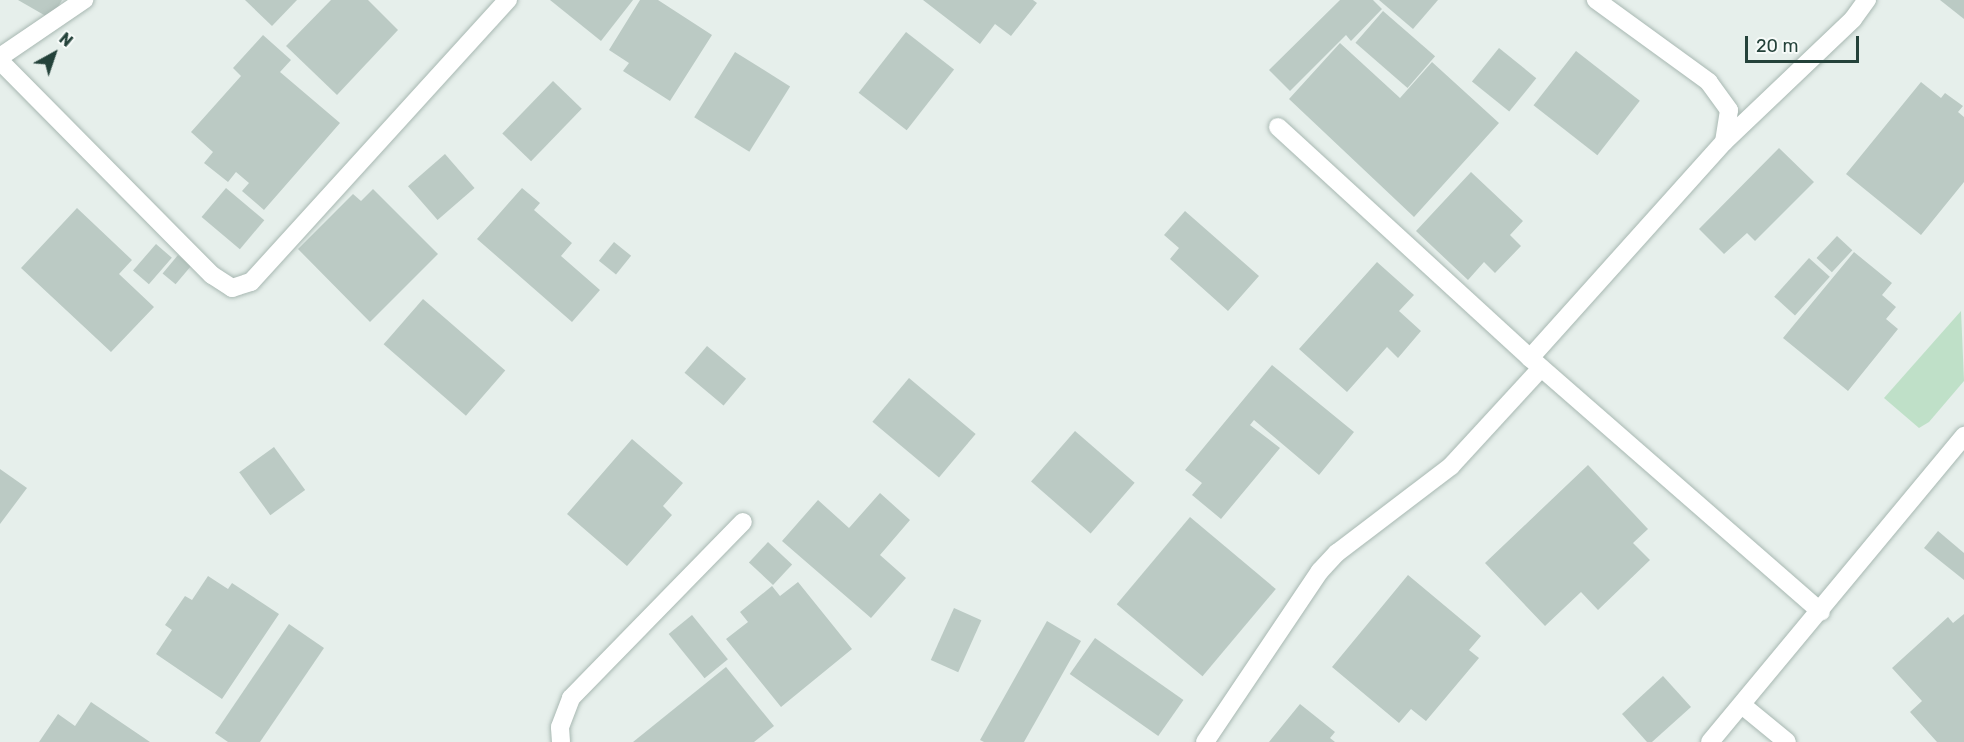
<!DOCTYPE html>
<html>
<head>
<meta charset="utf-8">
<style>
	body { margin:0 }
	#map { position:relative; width:1964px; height:742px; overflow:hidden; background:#e6efeb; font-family:Rubik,sans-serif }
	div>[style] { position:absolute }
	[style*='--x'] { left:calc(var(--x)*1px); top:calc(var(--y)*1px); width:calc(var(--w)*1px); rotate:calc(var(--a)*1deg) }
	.green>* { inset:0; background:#bfe0c8 }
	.building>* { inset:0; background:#bbcac4; transform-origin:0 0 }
	.roads { filter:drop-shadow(0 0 2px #a8b8b2) drop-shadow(0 0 2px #a8b8b2) }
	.minor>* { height:18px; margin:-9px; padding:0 9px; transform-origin:9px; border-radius:9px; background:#fff }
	span { translate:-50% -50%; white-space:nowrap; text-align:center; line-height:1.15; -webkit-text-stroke:4.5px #f7fbf9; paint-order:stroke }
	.north { position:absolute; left:24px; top:24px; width:60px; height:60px; -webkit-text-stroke:4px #f7fbf9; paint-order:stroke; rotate:40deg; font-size:16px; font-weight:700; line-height:24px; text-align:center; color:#24423a }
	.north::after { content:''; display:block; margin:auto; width:21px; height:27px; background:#24423a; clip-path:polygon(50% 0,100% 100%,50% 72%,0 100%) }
	.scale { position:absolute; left:1745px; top:36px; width:114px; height:27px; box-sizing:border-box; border:3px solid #24423a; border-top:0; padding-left:8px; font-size:18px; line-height:21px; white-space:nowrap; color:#24423a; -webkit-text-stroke:4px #f7fbf9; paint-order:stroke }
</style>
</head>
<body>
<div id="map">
	<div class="green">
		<i style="clip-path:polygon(1961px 311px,1964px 381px,1929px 422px,1919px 428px,1884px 398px)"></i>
	</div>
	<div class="building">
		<i style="clip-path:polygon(18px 0,62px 0,51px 19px)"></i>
		<i style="clip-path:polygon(245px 0,297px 0,272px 26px)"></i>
		<i style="clip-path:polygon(331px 0,368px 0,398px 30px,337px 95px,286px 46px)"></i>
		<i style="clip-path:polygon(550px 0,633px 0,601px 41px)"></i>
		<i style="clip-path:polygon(640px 0,658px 0,712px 35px,670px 101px,623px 71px,629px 63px,609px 50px)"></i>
		<i style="clip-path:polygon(923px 0,1033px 0,1037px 3px,1011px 36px,995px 24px,980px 44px)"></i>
		<i style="clip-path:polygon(1340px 0,1373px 0,1382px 9px,1351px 41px,1346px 35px,1290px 91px,1269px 70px)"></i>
		<i style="clip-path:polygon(1379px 0,1438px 0,1413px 29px)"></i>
		<i style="clip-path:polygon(1940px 0,1964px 0,1964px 19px)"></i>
		<i style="left:1383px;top:11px;width:69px;height:42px;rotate:41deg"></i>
		<i style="left:906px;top:32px;width:61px;height:77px;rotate:38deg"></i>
		<i style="clip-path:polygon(263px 35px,291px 60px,280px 72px,340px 123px,264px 210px,242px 191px,249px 183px,236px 172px,228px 182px,204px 163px,213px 152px,191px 132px,241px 76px,233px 68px)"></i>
		<i style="clip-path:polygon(1340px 43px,1400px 98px,1432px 62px,1499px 123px,1414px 217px,1289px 99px)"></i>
		<i style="left:1499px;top:48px;width:48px;height:43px;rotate:39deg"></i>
		<i style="left:1576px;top:51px;width:81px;height:69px;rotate:38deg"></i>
		<i style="left:735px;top:52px;width:65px;height:77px;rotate:32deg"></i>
		<i style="left:553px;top:81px;width:40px;height:73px;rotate:44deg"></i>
		<i style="clip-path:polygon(1921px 82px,1941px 98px,1945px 93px,1963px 106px,1958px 112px,1964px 117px,1964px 182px,1921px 235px,1846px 174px)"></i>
		<i style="clip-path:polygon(1779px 148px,1814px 182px,1755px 241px,1747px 233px,1724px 254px,1699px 229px)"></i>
		<i style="left:445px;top:154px;width:45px;height:49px;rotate:49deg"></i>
		<i style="clip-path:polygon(1471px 172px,1523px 221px,1510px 235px,1521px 246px,1495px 273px,1484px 262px,1468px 280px,1416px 231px)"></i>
		<i style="left:226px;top:188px;width:50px;height:38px;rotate:40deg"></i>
		<i style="clip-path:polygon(522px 188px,540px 203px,534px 210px,572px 243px,561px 256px,600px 290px,572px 322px,477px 239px)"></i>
		<i style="clip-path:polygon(373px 189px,438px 254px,370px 322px,298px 249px,353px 194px,361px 201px)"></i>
		<i style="clip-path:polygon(77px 208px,132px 260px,119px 274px,154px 307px,111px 352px,21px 268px)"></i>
		<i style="clip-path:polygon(1185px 211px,1259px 276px,1228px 311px,1170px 259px,1179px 248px,1164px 235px)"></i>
		<i style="left:1837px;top:236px;width:21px;height:30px;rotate:43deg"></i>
		<i style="left:614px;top:242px;width:22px;height:24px;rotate:39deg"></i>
		<i style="left:156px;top:244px;width:21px;height:35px;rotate:41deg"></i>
		<i style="clip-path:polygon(1854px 252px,1892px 283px,1882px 295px,1896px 307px,1886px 319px,1898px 329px,1848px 391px,1783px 338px)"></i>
		<i style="left:178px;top:255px;width:17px;height:24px;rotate:40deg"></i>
		<i style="left:1809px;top:258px;width:28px;height:52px;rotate:42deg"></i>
		<i style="clip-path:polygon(1377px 262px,1414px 295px,1399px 311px,1421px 331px,1398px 358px,1387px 347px,1347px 392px,1299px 349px)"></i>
		<i style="left:423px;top:299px;width:109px;height:60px;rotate:41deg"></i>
		<i style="left:707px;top:346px;width:51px;height:35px;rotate:40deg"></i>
		<i style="clip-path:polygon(1272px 365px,1354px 432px,1319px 475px,1254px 420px,1250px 425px,1280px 448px,1221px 519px,1192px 495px,1202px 483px,1185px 470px)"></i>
		<i style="left:909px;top:378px;width:87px;height:57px;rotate:40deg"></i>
		<i style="left:1075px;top:431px;width:79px;height:67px;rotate:41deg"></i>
		<i style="clip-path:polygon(632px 439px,683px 483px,663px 506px,672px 515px,627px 566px,567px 514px)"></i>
		<i style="left:274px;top:447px;width:53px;height:43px;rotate:54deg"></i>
		<i style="clip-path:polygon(1588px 465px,1648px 529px,1633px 543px,1650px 560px,1598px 610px,1581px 592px,1545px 626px,1485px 563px)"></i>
		<i style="clip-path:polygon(0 469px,27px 488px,0 524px)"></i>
		<i style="clip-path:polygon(880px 493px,910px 520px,880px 555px,906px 578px,871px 618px,782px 541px,818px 500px,849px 528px)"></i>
		<i style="left:1190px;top:517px;width:112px;height:114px;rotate:40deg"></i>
		<i style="clip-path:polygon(1938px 531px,1964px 553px,1964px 580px,1924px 548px)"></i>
		<i style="left:768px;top:542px;width:33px;height:28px;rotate:43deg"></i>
		<i style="clip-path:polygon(1408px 575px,1481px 636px,1469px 650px,1479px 658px,1426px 721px,1411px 709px,1399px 723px,1332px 667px)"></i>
		<i style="clip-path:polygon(208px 576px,228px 589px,232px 583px,279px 614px,222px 699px,156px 654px,172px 630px,165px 625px,185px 596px,192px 600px)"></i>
		<i style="clip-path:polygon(798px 582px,852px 649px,781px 707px,726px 639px,748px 622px,740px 612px,772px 586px,780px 596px)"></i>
		<i style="left:954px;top:608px;width:30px;height:57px;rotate:24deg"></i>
		<i style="clip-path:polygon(1964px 614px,1964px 742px,1937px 742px,1910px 712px,1922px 701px,1892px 668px,1948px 617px,1953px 623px)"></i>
		<i style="left:692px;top:615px;width:57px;height:30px;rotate:51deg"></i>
		<i style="clip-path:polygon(1047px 621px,1081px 641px,1024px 742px,984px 742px,980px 740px)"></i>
		<i style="clip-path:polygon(289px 624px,324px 648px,260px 742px,228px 742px,215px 733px)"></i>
		<i style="left:1095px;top:638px;width:108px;height:44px;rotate:35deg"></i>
		<i style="clip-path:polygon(726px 667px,774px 726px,754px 742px,633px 742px)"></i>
		<i style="clip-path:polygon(1663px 676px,1691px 707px,1652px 742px,1647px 742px,1622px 714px)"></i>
		<i style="clip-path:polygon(91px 702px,150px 742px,39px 742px,58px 714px,75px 726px)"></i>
		<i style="clip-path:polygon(1300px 704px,1335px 732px,1330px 738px,1335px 742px,1269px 742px)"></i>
	</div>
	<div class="roads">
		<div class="minor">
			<i style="--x:0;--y:57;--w:102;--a:-34.2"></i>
			<i style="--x:0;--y:61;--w:301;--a:45.3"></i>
			<i style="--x:212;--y:275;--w:24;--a:33"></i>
			<i style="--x:232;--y:288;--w:20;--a:-18"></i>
			<i style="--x:251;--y:282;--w:382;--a:-47.7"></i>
			<i style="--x:1278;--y:127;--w:342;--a:42.5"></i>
			<i style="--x:1530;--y:358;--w:386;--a:41.1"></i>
			<i style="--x:1724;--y:142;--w:178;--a:-43.6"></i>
			<i style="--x:1853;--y:19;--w:24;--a:-54"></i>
			<i style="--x:1530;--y:358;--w:290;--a:-48.1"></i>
			<i style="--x:1724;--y:142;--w:32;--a:-81"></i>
			<i style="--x:1729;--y:110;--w:34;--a:-126"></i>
			<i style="--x:1709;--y:82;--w:140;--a:-144"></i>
			<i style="--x:1742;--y:705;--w:58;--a:39.4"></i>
			<i style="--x:561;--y:742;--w:15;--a:-94"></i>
			<i style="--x:560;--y:727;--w:31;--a:-69"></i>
			<i style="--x:571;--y:698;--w:246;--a:-45.7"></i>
			<i style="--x:1205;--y:742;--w:206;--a:-56.1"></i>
			<i style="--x:1320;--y:571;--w:25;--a:-47"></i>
			<i style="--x:1337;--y:553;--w:143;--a:-37.3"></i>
			<i style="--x:1451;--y:466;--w:133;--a:-47.4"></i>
			<i style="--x:1710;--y:742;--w:398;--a:-50.3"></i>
		</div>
	</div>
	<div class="north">N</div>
	<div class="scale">20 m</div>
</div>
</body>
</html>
